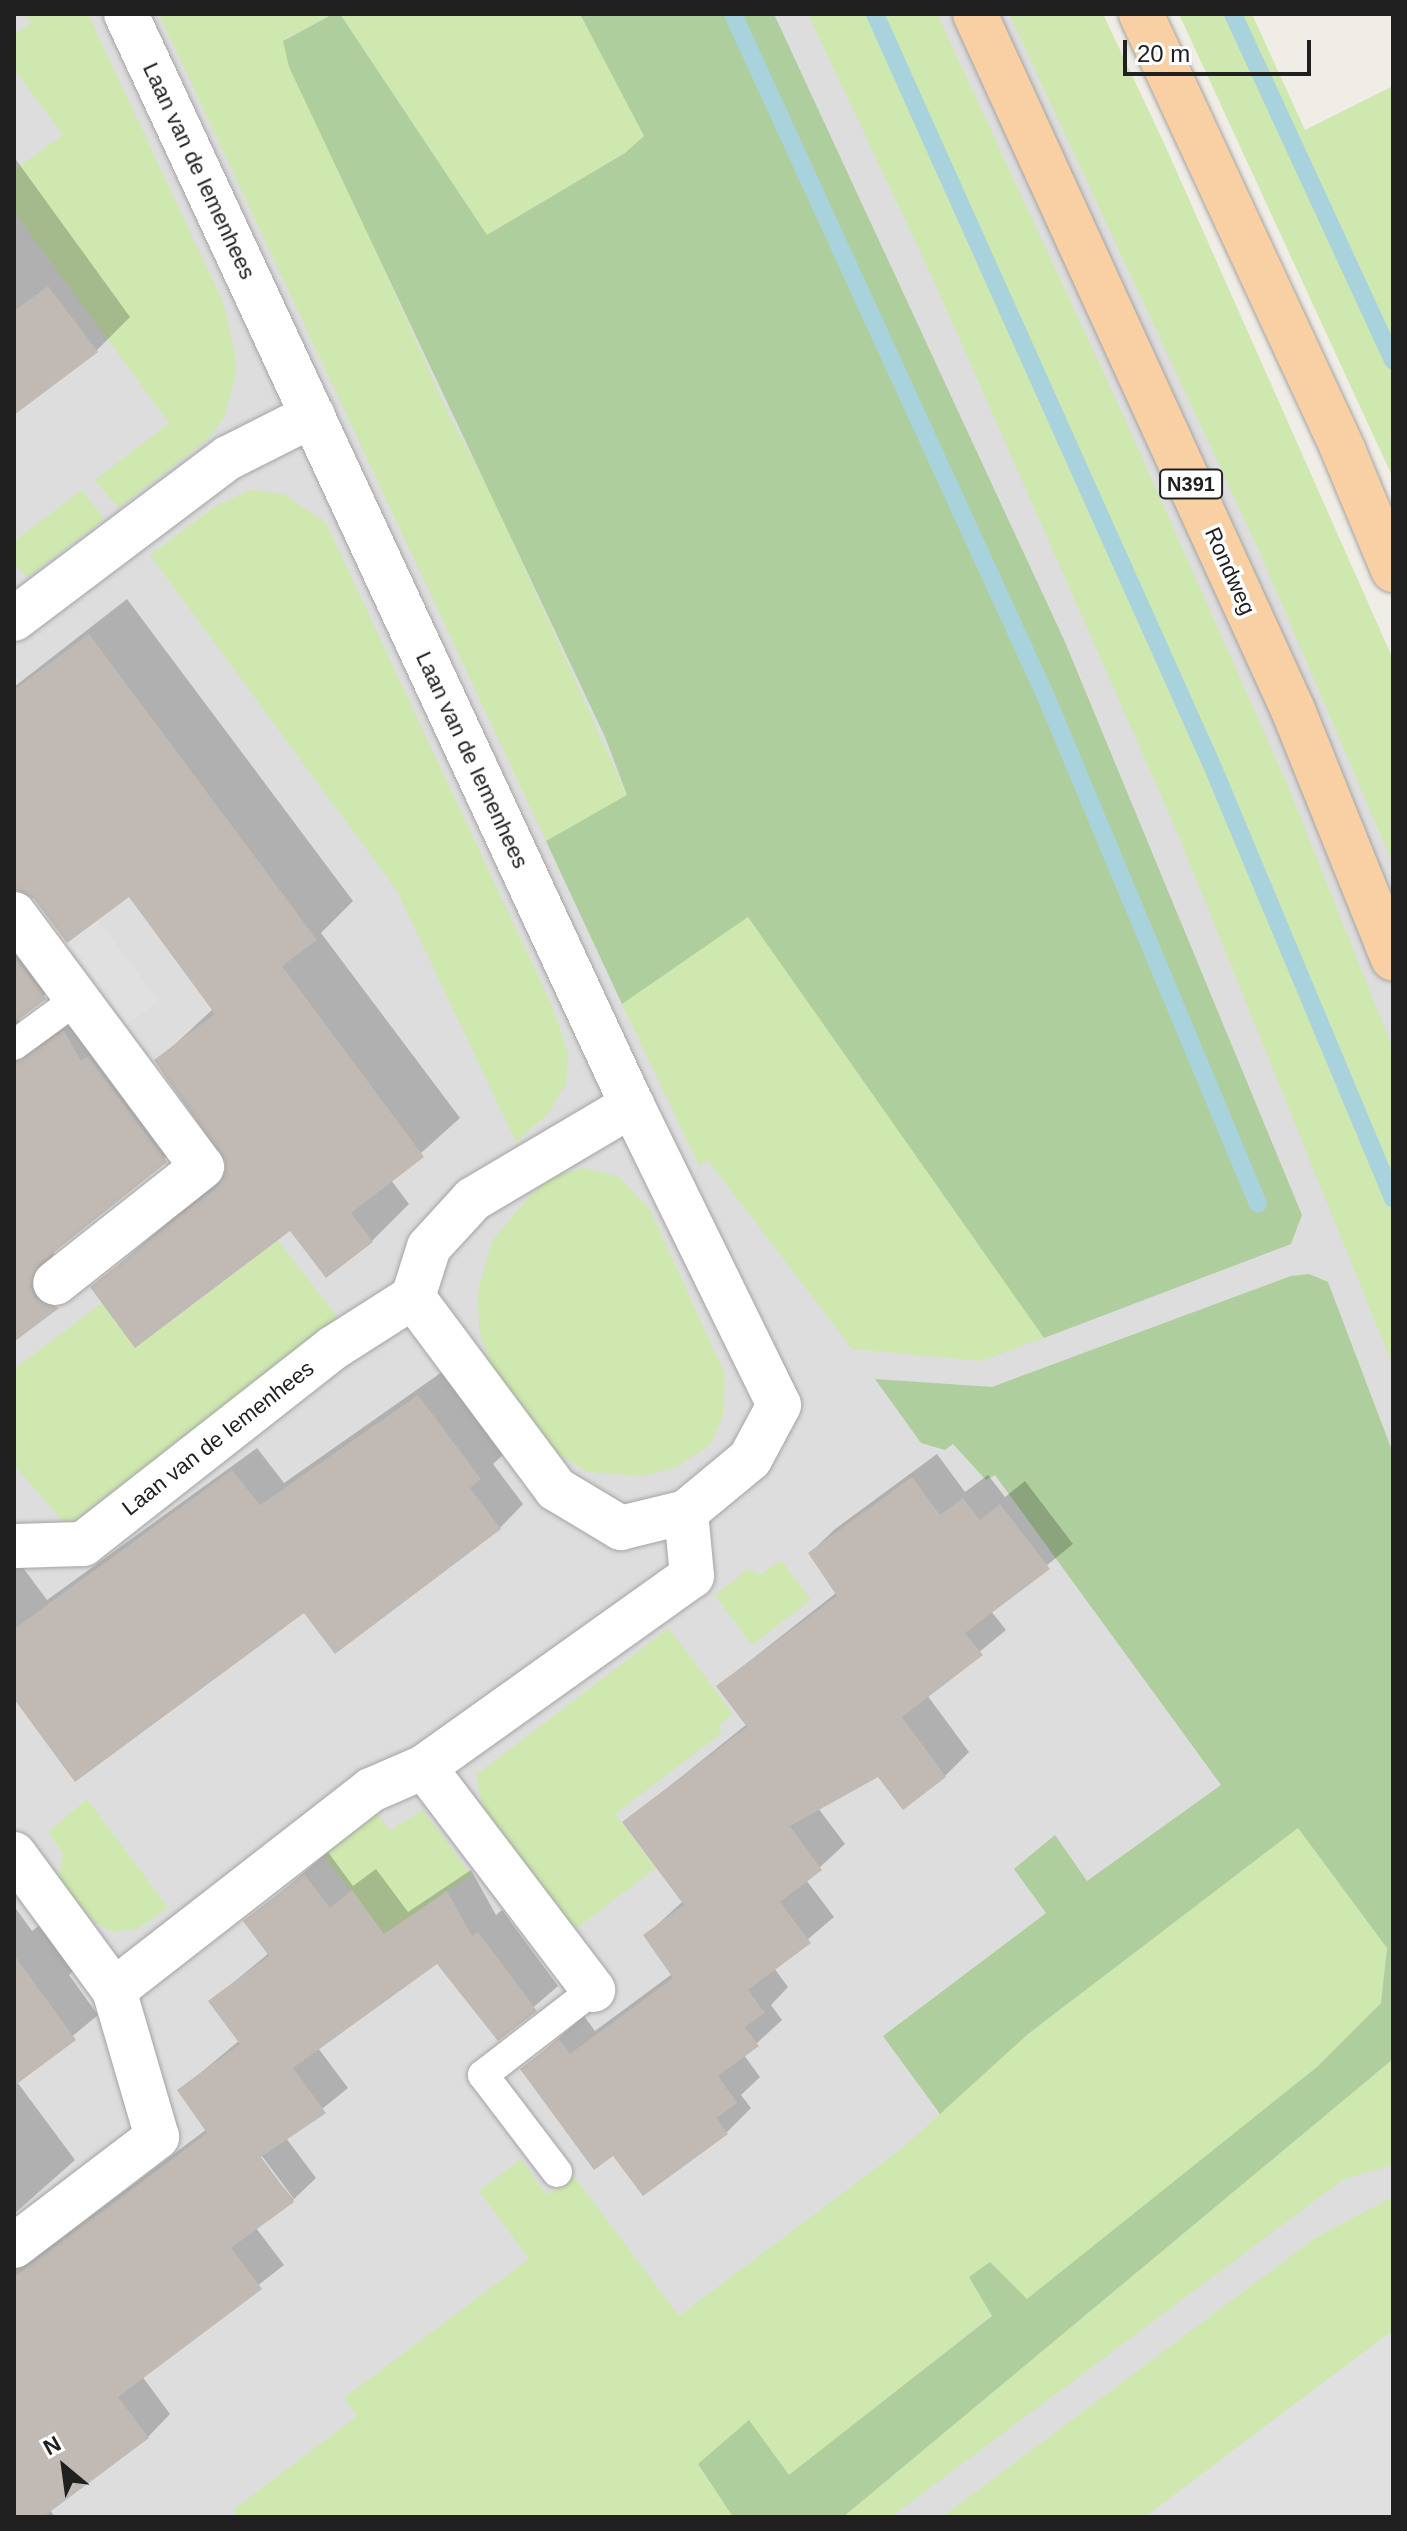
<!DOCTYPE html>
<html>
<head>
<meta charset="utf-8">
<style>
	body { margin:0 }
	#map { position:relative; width:1407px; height:2531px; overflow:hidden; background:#f0ede7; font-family:Arial,sans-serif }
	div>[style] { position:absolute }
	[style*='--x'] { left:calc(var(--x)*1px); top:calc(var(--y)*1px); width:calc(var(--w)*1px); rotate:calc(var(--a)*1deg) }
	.residential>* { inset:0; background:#dedddd }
	.grass>* { inset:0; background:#cee8af }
	.forest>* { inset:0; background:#aece9d }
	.parking>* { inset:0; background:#e0e0e0; transform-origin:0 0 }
	.shadow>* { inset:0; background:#0003 }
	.stream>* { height:18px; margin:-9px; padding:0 9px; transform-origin:9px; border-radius:9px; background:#a9d3dc }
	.building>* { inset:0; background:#c1b9b3 }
	.roads { filter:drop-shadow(0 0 2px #a4a4a4) drop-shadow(0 0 2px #a4a4a4) }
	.service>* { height:30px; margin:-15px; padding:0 15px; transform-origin:15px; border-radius:15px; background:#fff }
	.minor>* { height:44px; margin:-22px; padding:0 22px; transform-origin:22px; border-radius:22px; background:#fff }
	.primary>* { height:44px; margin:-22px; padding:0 22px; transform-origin:22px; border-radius:22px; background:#f9d0a3 }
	span { translate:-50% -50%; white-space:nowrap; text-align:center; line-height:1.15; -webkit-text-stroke:7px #fff; paint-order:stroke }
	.shield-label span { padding:2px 6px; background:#fff; border:2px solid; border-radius:6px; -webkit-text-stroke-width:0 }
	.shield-label { font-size:20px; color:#202020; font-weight:700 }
	.street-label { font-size:22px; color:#202020 }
	.frame { position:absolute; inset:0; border:16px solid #202020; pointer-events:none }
	.north { position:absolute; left:24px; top:2427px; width:80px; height:80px; -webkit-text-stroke:6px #fff; paint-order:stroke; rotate:331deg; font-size:22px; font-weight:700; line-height:32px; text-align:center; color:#202020 }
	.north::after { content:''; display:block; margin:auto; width:28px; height:36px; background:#202020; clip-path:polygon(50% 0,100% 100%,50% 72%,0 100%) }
	.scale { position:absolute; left:1123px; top:40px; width:188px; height:36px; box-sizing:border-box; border:4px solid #202020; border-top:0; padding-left:10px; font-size:24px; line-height:28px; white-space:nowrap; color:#202020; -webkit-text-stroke:6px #fff; paint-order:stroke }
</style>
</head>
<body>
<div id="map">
	<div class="residential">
		<i style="clip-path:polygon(14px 14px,1035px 14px,1393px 846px,1393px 2517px,14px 2517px)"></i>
	</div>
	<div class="grass">
		<i style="clip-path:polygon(24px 14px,88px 14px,223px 302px,235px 352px,236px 374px,224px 418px,207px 440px,118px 508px,95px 480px,169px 423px,14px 212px,14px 170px,63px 135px,14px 69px,14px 35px,31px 23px)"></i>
		<i style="clip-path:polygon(159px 14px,333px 14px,283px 40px,445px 407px,495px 502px,627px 796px,546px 841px)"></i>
		<i style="clip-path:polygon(340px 14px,580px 14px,644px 136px,625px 153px,487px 235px)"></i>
		<i style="clip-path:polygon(808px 14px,937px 14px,1120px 408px,1287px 784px,1393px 1049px,1393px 1366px,1175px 827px,933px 279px)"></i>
		<i style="clip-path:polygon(1009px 14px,1103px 14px,1164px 143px,1393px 659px,1393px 864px,1260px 553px)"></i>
		<i style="clip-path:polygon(1179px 14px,1252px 14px,1305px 130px,1393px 86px,1393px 478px)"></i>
		<i style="clip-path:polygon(82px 490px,104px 519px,27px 578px,14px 562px,14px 541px)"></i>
		<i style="clip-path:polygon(250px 490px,284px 494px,326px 523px,553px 1008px,568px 1054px,566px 1083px,549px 1113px,516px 1142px,397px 891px,150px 555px,214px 507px)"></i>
		<i style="clip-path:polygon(747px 917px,771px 946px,1044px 1338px,981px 1361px,852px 1349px,708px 1160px,699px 1166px,622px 1004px)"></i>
		<i style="clip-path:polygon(584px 1168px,619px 1177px,649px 1208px,725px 1374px,723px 1416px,711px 1444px,676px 1467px,645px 1476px,587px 1472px,548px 1447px,493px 1372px,480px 1334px,477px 1295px,492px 1241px,530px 1195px,557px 1174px)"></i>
		<i style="clip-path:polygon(244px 1197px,340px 1320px,67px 1526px,14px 1465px,14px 1369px,102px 1303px,135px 1348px,181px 1314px,250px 1262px,216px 1217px)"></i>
		<i style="clip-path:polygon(781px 1560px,811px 1600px,752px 1645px,715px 1595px,748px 1569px,761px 1575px)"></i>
		<i style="clip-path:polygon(669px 1628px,733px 1714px,718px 1726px,722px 1733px,615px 1814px,656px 1868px,573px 1931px,484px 1812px,476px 1775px)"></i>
		<i style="clip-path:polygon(87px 1799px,168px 1908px,136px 1930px,112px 1931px,95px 1923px,59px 1880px,63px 1853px,48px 1832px)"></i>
		<i style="clip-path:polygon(423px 1810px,471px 1875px,384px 1934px,322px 1854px,377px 1813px,390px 1830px)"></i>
		<i style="clip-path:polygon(1298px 1828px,1387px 1948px,1381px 2003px,1317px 2067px,1027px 2300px,990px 2263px,969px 2277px,992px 2315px,789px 2476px,748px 2421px,698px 2464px,733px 2517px,238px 2517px,233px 2510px,357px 2416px,344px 2398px,529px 2259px,479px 2191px,521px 2159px,547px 2195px,574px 2176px,679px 2316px,900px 2150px,1028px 2034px)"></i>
		<i style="clip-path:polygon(1393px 2059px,1393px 2165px,1344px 2179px,891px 2517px,843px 2517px)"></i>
		<i style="clip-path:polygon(1393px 2197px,1393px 2332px,1145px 2517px,942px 2517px,1315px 2238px)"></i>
	</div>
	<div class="forest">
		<i style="clip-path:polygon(333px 14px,340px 14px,487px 235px,625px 153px,644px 136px,580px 14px,774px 14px,1065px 642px,1302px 1215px,1291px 1244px,1044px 1338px,748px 917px,622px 1004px,546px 841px,627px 795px,605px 737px,289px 67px,283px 41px)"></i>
		<i style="clip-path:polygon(1309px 1274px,1328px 1282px,1393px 1453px,1393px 2059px,843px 2517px,733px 2517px,698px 2464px,749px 2420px,789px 2475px,992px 2316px,969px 2277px,990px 2262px,1027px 2299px,1317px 2067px,1381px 2003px,1387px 1948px,1298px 1828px,1028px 2034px,940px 2114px,883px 2036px,1046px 1913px,1014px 1869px,1055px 1835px,1087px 1881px,1221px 1785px,995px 1475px,986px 1480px,953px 1444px,945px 1450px,921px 1443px,875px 1379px,992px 1387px,1291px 1276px)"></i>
	</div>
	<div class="parking">
		<i style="left:98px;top:920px;width:101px;height:40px;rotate:53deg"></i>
		<i style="clip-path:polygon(1393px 2332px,1393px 2517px,1145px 2517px,1384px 2337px)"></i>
	</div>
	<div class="shadow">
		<i style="clip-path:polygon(14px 157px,130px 317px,96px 351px,14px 413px)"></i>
		<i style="clip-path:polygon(127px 599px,353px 901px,321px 933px,460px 1118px,391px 1180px,409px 1204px,372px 1241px,291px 1228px,93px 1287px,226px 1172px,224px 1151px,157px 1061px,214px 1008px,129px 894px,14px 869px,14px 687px)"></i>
		<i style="clip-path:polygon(14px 920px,65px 977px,19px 1017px,20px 1036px,29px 1042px,46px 1040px,85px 1012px,187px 1140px,56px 1248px,50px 1264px,77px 1286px,14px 1339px)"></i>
		<i style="clip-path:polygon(442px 1372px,504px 1454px,493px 1464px,523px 1504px,500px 1528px,304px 1610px,14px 1697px,14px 1564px,18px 1561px,47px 1600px,257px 1448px,284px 1483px)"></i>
		<i style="clip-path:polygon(937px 1454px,965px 1492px,988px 1475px,1005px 1497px,1025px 1481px,1073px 1544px,991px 1611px,1006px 1630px,927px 1695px,969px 1752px,945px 1776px,879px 1774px,818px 1808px,845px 1844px,806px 1880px,834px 1917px,774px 1968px,788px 1987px,771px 2005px,782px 2020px,744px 2055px,760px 2077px,741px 2095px,751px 2108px,726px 2133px,613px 2153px,522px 2070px,584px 2016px,595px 2031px,672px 1974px,646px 1935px,683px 1901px,625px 1822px,747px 1724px,718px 1686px,836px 1593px,810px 1553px,835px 1529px)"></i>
		<i style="clip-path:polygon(328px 1852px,353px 1886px,376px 1869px,408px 1912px,471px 1870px,496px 1915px,502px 1910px,558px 1986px,498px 2038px,438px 1961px,318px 2048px,348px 2088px,286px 2138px,316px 2178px,294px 2199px,256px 2148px,253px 2151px,294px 2200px,256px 2228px,284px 2265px,142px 2376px,170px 2414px,148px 2437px,50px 2510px,55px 2517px,14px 2517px,14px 2217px,16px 2237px,29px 2247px,54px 2244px,207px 2129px,180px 2090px,240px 2040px,211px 2001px,269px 1953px,246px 1922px)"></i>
		<i style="clip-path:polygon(14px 1906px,32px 1931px,55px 1914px,87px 1957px,69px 1975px,98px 2015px,17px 2082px,75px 2160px,14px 2214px)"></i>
	</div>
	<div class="stream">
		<i style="--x:733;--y:14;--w:754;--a:65.37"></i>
		<i style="--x:1047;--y:699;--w:547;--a:67.32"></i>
		<i style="--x:875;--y:14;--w:821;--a:65.84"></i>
		<i style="--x:1211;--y:763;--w:472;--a:67.3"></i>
		<i style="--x:1233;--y:14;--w:382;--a:65.2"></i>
	</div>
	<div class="building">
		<i style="clip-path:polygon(48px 286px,98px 352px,14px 415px,14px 311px)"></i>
		<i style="clip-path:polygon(89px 634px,317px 940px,282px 966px,424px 1157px,351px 1213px,373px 1242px,326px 1278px,290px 1231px,135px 1348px,90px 1287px,217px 1187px,227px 1165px,154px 1060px,215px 1014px,129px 897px,67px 943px,34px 899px,14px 889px,14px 690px)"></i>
		<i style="clip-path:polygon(14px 956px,46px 999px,14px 1023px)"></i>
		<i style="clip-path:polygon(64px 1031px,81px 1061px,88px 1056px,167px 1162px,39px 1264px,30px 1286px,35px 1298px,59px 1308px,14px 1342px,14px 1063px)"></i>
		<i style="clip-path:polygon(418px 1395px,481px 1479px,470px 1488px,501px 1529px,335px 1654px,304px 1613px,75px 1782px,14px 1699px,14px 1629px,232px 1470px,260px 1505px)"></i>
		<i style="clip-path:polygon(912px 1477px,940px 1515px,963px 1498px,980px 1520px,1000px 1504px,1050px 1569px,965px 1633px,983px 1655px,902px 1717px,946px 1777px,903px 1810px,878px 1777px,790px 1826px,822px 1870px,780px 1902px,811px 1943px,748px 1990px,765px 2013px,745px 2027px,759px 2046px,718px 2076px,737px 2103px,716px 2118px,728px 2134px,643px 2196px,613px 2156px,594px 2170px,520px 2069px,559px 2039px,570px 2054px,673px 1978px,643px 1935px,684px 1905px,622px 1822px,747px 1727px,716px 1686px,837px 1596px,808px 1553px)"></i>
		<i style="clip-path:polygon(304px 1874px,330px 1908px,352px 1890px,384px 1934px,447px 1891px,472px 1936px,478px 1932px,537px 2011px,498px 2041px,437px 1964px,293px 2068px,326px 2113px,261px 2157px,294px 2202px,231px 2248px,262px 2289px,118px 2397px,149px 2438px,43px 2517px,14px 2517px,14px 2277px,207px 2133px,177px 2090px,240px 2044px,208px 2001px,269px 1956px,243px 1921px)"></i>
		<i style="clip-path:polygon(14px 1955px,76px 2040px,14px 2086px)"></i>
	</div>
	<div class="roads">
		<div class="service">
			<i style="--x:14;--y:1045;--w:78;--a:-36.1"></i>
			<i style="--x:557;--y:2172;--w:122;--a:-127.3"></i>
			<i style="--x:483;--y:2075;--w:139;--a:-37.7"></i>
		</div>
		<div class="minor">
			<i style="--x:126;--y:14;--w:1203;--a:65.12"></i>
			<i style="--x:14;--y:619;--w:268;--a:-37"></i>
			<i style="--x:228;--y:458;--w:95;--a:-26.8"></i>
			<i style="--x:14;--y:914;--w:315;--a:53.4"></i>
			<i style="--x:202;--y:1167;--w:187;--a:141.7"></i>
			<i style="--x:14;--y:1546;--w:69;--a:-1.7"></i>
			<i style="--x:83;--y:1544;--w:318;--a:-38.1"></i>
			<i style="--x:333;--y:1348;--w:95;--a:-32.5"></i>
			<i style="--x:413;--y:1297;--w:52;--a:-72.3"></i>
			<i style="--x:429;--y:1247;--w:65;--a:-47.5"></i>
			<i style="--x:473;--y:1199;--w:185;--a:-30.6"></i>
			<i style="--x:632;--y:1105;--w:334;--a:63.9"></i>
			<i style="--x:779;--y:1405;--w:61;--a:118.2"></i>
			<i style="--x:750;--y:1459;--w:83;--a:140.4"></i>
			<i style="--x:686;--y:1512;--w:67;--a:166.2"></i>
			<i style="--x:621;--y:1528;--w:76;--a:-149"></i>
			<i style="--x:556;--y:1489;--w:239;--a:-126.7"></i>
			<i style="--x:424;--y:1767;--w:280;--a:52.8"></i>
			<i style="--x:14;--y:1854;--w:169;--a:53.7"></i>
			<i style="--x:114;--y:1990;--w:326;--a:-37.9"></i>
			<i style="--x:371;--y:1790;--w:58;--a:-23.5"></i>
			<i style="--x:424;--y:1767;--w:329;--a:-35.5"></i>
			<i style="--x:692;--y:1576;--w:64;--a:-95.4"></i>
			<i style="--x:14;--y:2246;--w:180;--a:-37.3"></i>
			<i style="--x:157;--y:2137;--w:153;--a:-106.3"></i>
		</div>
		<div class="primary">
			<i style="--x:975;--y:14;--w:765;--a:65.44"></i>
			<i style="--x:1293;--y:710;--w:268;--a:68.1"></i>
			<i style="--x:1141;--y:14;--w:483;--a:65.1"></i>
			<i style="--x:1344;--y:452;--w:128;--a:67.4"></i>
		</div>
	</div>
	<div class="shield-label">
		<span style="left:1191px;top:484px">N391</span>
	</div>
	<div class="street-label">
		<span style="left:199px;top:171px;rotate:65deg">Laan van de Iemenhees</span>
		<span style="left:1230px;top:571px;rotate:66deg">Rondweg</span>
		<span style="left:472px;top:760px;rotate:65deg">Laan van de Iemenhees</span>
		<span style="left:218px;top:1438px;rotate:-38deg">Laan van de Iemenhees</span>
	</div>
	<div class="frame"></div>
	<div class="north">N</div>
	<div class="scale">20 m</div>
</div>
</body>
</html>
